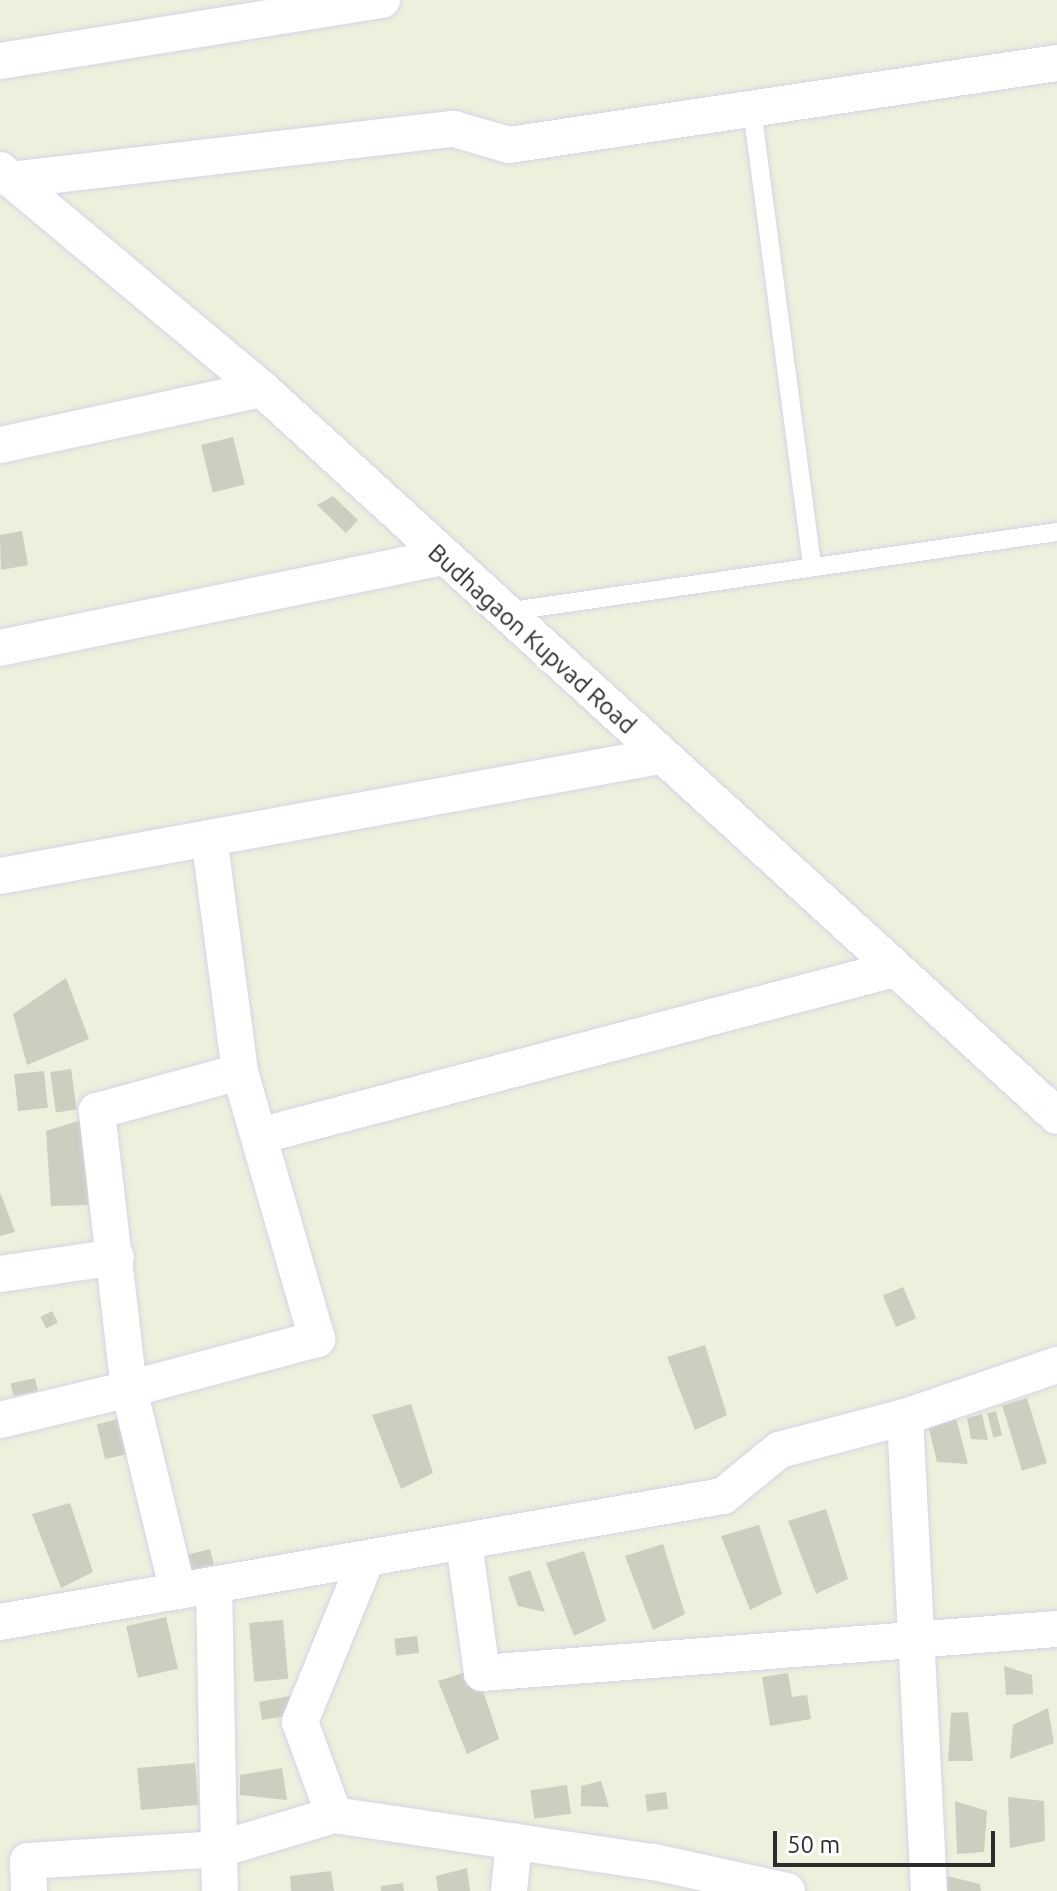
<!DOCTYPE html>
<html>
<head>
<meta charset="utf-8">
<style>
	body { margin:0 }
	#map { position:relative; width:1057px; height:1891px; overflow:hidden; background:#eeefdd; font-family:Ubuntu,sans-serif }
	div>[style] { position:absolute }
	[style*='--x'] { left:calc(var(--x)*1px); top:calc(var(--y)*1px); width:calc(var(--w)*1px); rotate:calc(var(--a)*1deg) }
	.building>* { inset:0; background:#cccec0; transform-origin:0 0 }
	.roads { filter:drop-shadow(0 0 2px #d8d2e6) drop-shadow(0 0 2px #d8d2e6) }
	.lane>* { height:18px; margin:-9px; padding:0 9px; transform-origin:9px; border-radius:9px; background:#fff }
	.street>* { height:36px; margin:-18px; padding:0 18px; transform-origin:18px; border-radius:18px; background:#fff }
	span { translate:-50% -50%; white-space:nowrap; text-align:center; line-height:1.15; -webkit-text-stroke:7px #fff; paint-order:stroke }
	.street-label { font-size:24px; color:#2c2c2c }
	.scale { position:absolute; left:773px; top:1831px; width:222px; height:36px; box-sizing:border-box; border:4px solid #2c2c2c; border-top:0; padding-left:10px; font-size:24px; line-height:28px; white-space:nowrap; color:#2c2c2c; -webkit-text-stroke:6px #fff; paint-order:stroke }
</style>
</head>
<body>
<div id="map">
	<div class="building">
		<i style="left:233px;top:437px;width:49px;height:33px;rotate:76deg"></i>
		<i style="clip-path:polygon(333px 496px,358px 520px,346px 533px,317px 505px)"></i>
		<i style="clip-path:polygon(22px 531px,28px 565px,1px 570px,0 535px)"></i>
		<i style="clip-path:polygon(66px 978px,89px 1039px,27px 1065px,13px 1014px)"></i>
		<i style="left:71px;top:1069px;width:41px;height:21px;rotate:82deg"></i>
		<i style="left:44px;top:1071px;width:37px;height:30px;rotate:84deg"></i>
		<i style="clip-path:polygon(85px 1119px,88px 1205px,51px 1206px,46px 1131px)"></i>
		<i style="clip-path:polygon(0 1192px,15px 1232px,0 1236px)"></i>
		<i style="left:903px;top:1287px;width:34px;height:22px;rotate:67deg"></i>
		<i style="left:52px;top:1311px;width:13px;height:13px;rotate:63deg"></i>
		<i style="clip-path:polygon(705px 1345px,727px 1415px,695px 1430px,667px 1357px)"></i>
		<i style="left:35px;top:1378px;width:13px;height:25px;rotate:77deg"></i>
		<i style="left:1027px;top:1398px;width:68px;height:26px;rotate:73deg"></i>
		<i style="clip-path:polygon(411px 1404px,433px 1473px,401px 1489px,372px 1415px)"></i>
		<i style="clip-path:polygon(954px 1410px,968px 1464px,937px 1462px,928px 1425px)"></i>
		<i style="left:996px;top:1411px;width:25px;height:9px;rotate:76deg"></i>
		<i style="clip-path:polygon(982px 1414px,988px 1440px,971px 1439px,967px 1418px)"></i>
		<i style="left:128px;top:1417px;width:36px;height:32px;rotate:77deg"></i>
		<i style="clip-path:polygon(70px 1503px,93px 1572px,61px 1588px,32px 1514px)"></i>
		<i style="clip-path:polygon(826px 1509px,848px 1579px,816px 1594px,788px 1521px)"></i>
		<i style="clip-path:polygon(759px 1525px,782px 1594px,750px 1610px,721px 1536px)"></i>
		<i style="clip-path:polygon(663px 1544px,685px 1614px,653px 1630px,625px 1556px)"></i>
		<i style="left:210px;top:1549px;width:16px;height:24px;rotate:76deg"></i>
		<i style="clip-path:polygon(584px 1551px,606px 1621px,574px 1636px,546px 1563px)"></i>
		<i style="clip-path:polygon(530px 1570px,545px 1612px,518px 1606px,508px 1577px)"></i>
		<i style="left:166px;top:1617px;width:53px;height:41px;rotate:77deg"></i>
		<i style="left:283px;top:1620px;width:59px;height:34px;rotate:85deg"></i>
		<i style="left:417px;top:1636px;width:17px;height:23px;rotate:83deg"></i>
		<i style="clip-path:polygon(1004px 1666px,1032px 1675px,1033px 1694px,1006px 1695px)"></i>
		<i style="clip-path:polygon(476px 1669px,499px 1739px,467px 1754px,438px 1681px)"></i>
		<i style="clip-path:polygon(788px 1673px,792px 1697px,807px 1695px,811px 1719px,770px 1726px,762px 1677px)"></i>
		<i style="clip-path:polygon(299px 1694px,298px 1714px,262px 1720px,259px 1702px)"></i>
		<i style="clip-path:polygon(1048px 1708px,1054px 1743px,1010px 1759px,1013px 1725px)"></i>
		<i style="clip-path:polygon(968px 1712px,973px 1761px,948px 1761px,951px 1713px)"></i>
		<i style="left:195px;top:1763px;width:42px;height:58px;rotate:85deg"></i>
		<i style="clip-path:polygon(282px 1768px,287px 1800px,240px 1795px,240px 1775px)"></i>
		<i style="clip-path:polygon(601px 1781px,609px 1807px,581px 1806px,581px 1786px)"></i>
		<i style="left:567px;top:1785px;width:29px;height:37px;rotate:82deg"></i>
		<i style="left:666px;top:1792px;width:17px;height:21px;rotate:83deg"></i>
		<i style="clip-path:polygon(1008px 1797px,1044px 1801px,1045px 1841px,1010px 1848px)"></i>
		<i style="clip-path:polygon(955px 1801px,987px 1811px,984px 1852px,957px 1854px)"></i>
		<i style="clip-path:polygon(467px 1868px,470px 1891px,438px 1891px,436px 1876px)"></i>
		<i style="clip-path:polygon(331px 1871px,334px 1891px,291px 1891px,290px 1876px)"></i>
		<i style="clip-path:polygon(947px 1876px,980px 1884px,981px 1891px,944px 1891px)"></i>
		<i style="clip-path:polygon(403px 1883px,404px 1891px,381px 1891px,381px 1886px)"></i>
	</div>
	<div class="roads">
		<div class="lane">
			<i style="--x:752;--y:109;--w:462;--a:82.5"></i>
			<i style="--x:505;--y:612;--w:558;--a:-8.25"></i>
		</div>
		<div class="street">
			<i style="--x:0;--y:61;--w:387;--a:-9.1"></i>
			<i style="--x:0;--y:170;--w:341;--a:39.9"></i>
			<i style="--x:262;--y:389;--w:1077;--a:42.44"></i>
			<i style="--x:11;--y:180;--w:446;--a:-6.6"></i>
			<i style="--x:454;--y:129;--w:57;--a:16.2"></i>
			<i style="--x:509;--y:145;--w:554;--a:-8.51"></i>
			<i style="--x:0;--y:445;--w:268;--a:-12.1"></i>
			<i style="--x:0;--y:648;--w:451;--a:-11.6"></i>
			<i style="--x:0;--y:876;--w:212;--a:-10.3"></i>
			<i style="--x:240;--y:1072;--w:236;--a:-97.5"></i>
			<i style="--x:209;--y:838;--w:458;--a:-10.3"></i>
			<i style="--x:259;--y:1136;--w:657;--a:-14.73"></i>
			<i style="--x:0;--y:1274;--w:117;--a:-8.3"></i>
			<i style="--x:905;--y:1417;--w:475;--a:87.1"></i>
			<i style="--x:0;--y:1420;--w:133;--a:-13.5"></i>
			<i style="--x:129;--y:1389;--w:280;--a:-96.6"></i>
			<i style="--x:97;--y:1111;--w:148;--a:-15.3"></i>
			<i style="--x:240;--y:1072;--w:278;--a:73.9"></i>
			<i style="--x:317;--y:1339;--w:195;--a:165.1"></i>
			<i style="--x:129;--y:1389;--w:208;--a:76.4"></i>
			<i style="--x:464;--y:1543;--w:131;--a:82.1"></i>
			<i style="--x:482;--y:1673;--w:577;--a:-4.38"></i>
			<i style="--x:366;--y:1560;--w:175;--a:112.2"></i>
			<i style="--x:300;--y:1722;--w:99;--a:69.9"></i>
			<i style="--x:334;--y:1815;--w:323;--a:8.4"></i>
			<i style="--x:654;--y:1862;--w:136;--a:12.3"></i>
			<i style="--x:214;--y:1586;--w:305;--a:88.9"></i>
			<i style="--x:0;--y:1622;--w:734;--a:-9.89"></i>
			<i style="--x:723;--y:1496;--w:72;--a:-39.4"></i>
			<i style="--x:779;--y:1450;--w:130;--a:-14.7"></i>
			<i style="--x:905;--y:1417;--w:161;--a:-18.9"></i>
			<i style="--x:29;--y:1891;--w:30;--a:-92"></i>
			<i style="--x:28;--y:1861;--w:192;--a:-3.6"></i>
			<i style="--x:220;--y:1849;--w:119;--a:-16.6"></i>
			<i style="--x:509;--y:1891;--w:50;--a:-84.3"></i>
		</div>
	</div>
	<div class="street-label">
		<span style="left:532px;top:639px;rotate:42deg">Budhagaon Kupvad Road</span>
	</div>
	<div class="scale">50 m</div>
</div>
</body>
</html>
